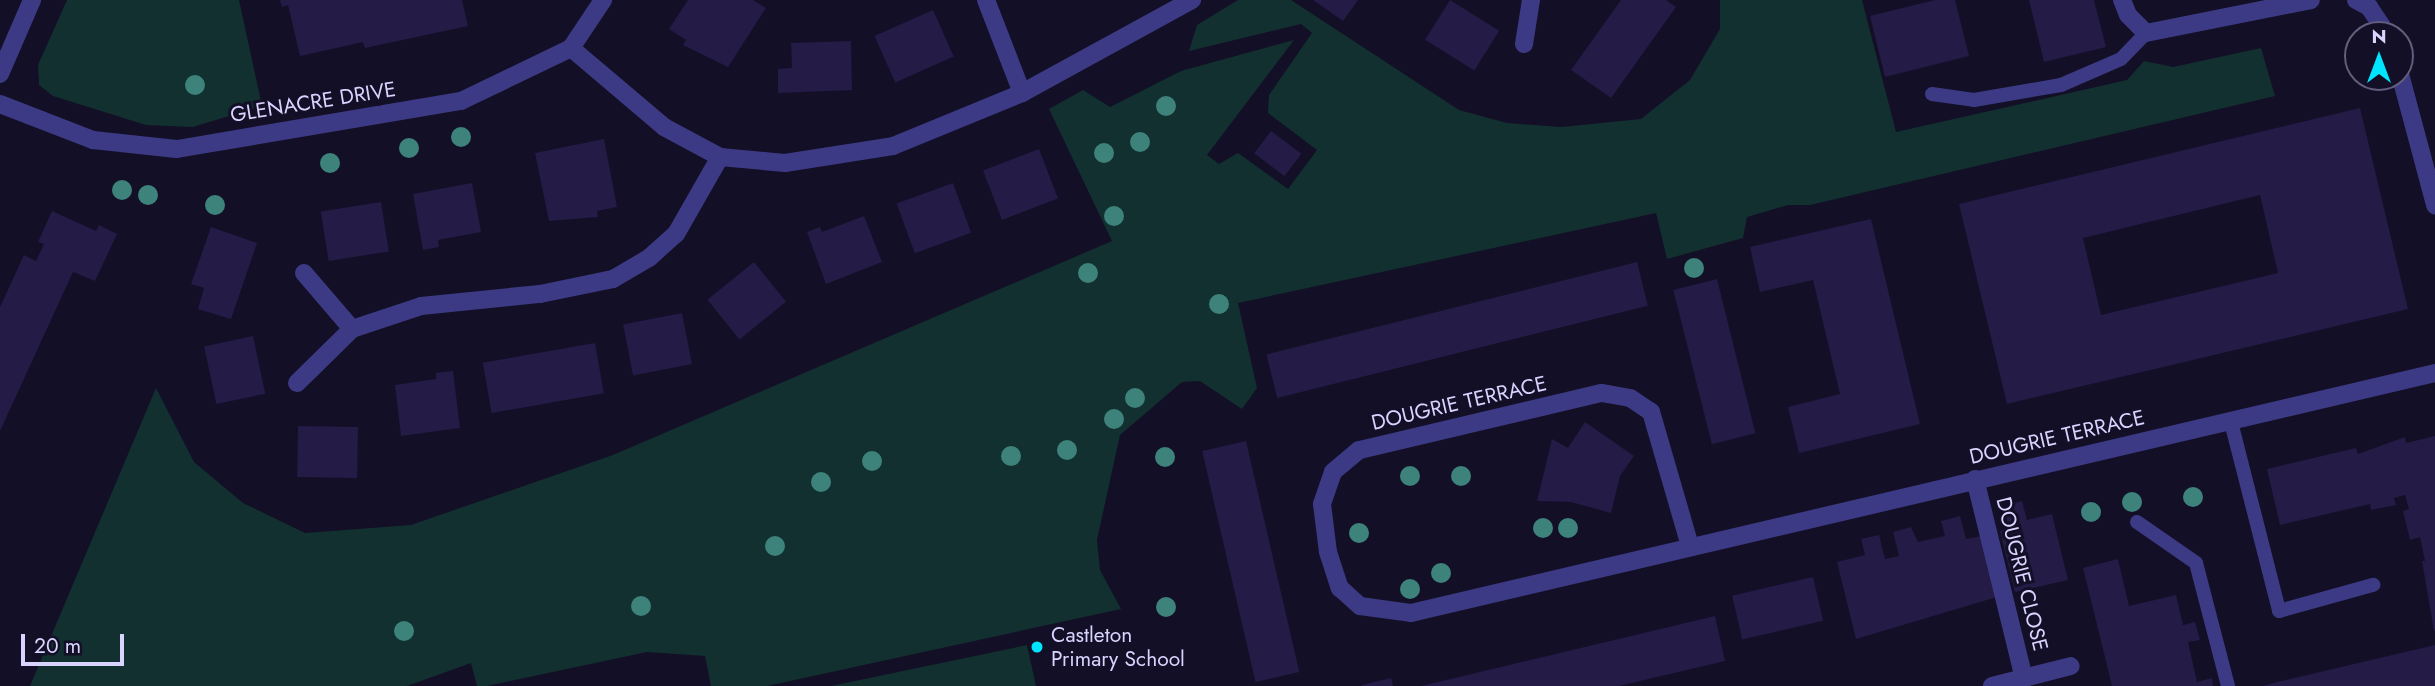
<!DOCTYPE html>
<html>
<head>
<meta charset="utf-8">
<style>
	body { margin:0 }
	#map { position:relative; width:2435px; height:686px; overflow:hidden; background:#130f26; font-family:Jost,sans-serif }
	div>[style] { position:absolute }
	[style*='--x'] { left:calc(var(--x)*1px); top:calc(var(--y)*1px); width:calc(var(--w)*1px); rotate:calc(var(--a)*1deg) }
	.green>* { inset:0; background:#12302f }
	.building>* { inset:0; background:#241b47; transform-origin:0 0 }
	.service>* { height:14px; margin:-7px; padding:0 7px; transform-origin:7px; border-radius:7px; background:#3d3a85 }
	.minor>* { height:18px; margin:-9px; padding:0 9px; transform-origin:9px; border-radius:9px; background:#3d3a85 }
	.trees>* { width:20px; height:20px; margin:-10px; border-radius:50%; background:#3d827b }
	.dots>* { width:19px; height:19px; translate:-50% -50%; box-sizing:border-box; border:4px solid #130f26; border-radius:50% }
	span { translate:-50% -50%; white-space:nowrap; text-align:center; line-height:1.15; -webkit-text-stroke:6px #130f26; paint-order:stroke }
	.street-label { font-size:21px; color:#d9d4ff }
	.poi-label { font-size:21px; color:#d9d4ff }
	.left { translate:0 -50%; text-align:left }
	.north { position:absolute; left:2344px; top:21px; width:70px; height:70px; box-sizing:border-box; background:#130f26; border:2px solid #625e7d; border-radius:50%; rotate:0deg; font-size:19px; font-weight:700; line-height:28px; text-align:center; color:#d9d4ff }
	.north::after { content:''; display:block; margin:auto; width:24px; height:32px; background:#00e5ff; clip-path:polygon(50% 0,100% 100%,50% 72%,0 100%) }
	.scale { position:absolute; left:21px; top:634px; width:103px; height:32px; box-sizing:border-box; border:4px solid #d9d4ff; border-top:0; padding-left:9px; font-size:21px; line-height:24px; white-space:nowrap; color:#d9d4ff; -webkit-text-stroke:5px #130f26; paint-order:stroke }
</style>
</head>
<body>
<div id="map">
	<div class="green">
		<i style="clip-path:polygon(67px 0,239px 0,262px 106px,193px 127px,146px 125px,53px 96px,39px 85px,38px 65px)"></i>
		<i style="clip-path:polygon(1238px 0,1291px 0,1459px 110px,1507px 123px,1561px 127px,1641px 119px,1690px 80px,1720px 29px,1720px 0,1862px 0,1896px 132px,2127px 80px,2144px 61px,2173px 67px,2261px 48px,2275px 96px,1810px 205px,1788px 205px,1747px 217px,1743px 238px,1667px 259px,1656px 213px,1238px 303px,1257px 388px,1242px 409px,1200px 381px,1182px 382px,1120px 435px,1097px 540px,1100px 570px,1121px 609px,767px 686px,711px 686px,705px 656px,647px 652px,487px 686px,477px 686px,471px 663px,407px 686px,30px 686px,156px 388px,194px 462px,243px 503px,305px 533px,411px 525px,613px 455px,1112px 241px,1049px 109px,1083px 90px,1110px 107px,1181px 71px,1294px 40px,1207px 155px,1219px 164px,1238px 153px,1288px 189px,1317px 150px,1268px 113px,1269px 95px,1312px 33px,1301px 24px,1189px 51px,1197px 25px)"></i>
		<i style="clip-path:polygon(1027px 645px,1036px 686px,831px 686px)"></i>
	</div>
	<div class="building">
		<i style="clip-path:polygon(280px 0,462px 0,468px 26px,365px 48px,363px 42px,300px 56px,288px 5px,282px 7px)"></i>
		<i style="clip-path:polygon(688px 0,753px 0,766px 8px,728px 67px,683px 45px,686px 40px,669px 29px)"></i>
		<i style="clip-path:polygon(1313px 0,1358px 0,1343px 21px)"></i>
		<i style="left:1450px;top:0;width:58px;height:47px;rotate:32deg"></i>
		<i style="clip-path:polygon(1621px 0,1666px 0,1676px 7px,1611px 98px,1571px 70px)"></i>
		<i style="clip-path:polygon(1935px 0,1955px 0,1969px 56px,1885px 77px,1870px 16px)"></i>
		<i style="clip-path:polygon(2029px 0,2094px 0,2106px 47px,2044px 62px)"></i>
		<i style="left:933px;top:10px;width:51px;height:64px;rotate:66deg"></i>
		<i style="clip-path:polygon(851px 41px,852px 90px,778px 93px,778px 69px,792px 68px,791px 43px)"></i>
		<i style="clip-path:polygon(evenodd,2360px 108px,2408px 309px,2007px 404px,1959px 204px,2360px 108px,2260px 195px,2278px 273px,2101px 315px,2083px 238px,2260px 195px)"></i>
		<i style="left:1271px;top:131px;width:38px;height:28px;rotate:37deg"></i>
		<i style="clip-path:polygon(604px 139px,617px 207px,597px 211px,598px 217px,549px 221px,535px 153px)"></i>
		<i style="left:1039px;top:149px;width:53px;height:60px;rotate:69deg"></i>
		<i style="clip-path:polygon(472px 183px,481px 232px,438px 240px,439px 247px,423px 250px,413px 194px)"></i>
		<i style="left:953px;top:183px;width:53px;height:60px;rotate:70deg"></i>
		<i style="left:381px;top:202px;width:50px;height:61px;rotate:81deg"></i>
		<i style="clip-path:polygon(52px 211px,96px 231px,99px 225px,117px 234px,95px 281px,73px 272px,0 431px,0 307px,24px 255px,36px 261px,44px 244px,38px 242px)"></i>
		<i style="clip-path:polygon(864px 216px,882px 262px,826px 284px,807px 232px,820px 227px,822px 232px)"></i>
		<i style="clip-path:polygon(1871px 219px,1920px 424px,1799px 453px,1788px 407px,1840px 394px,1813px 280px,1760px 292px,1750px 247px)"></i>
		<i style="clip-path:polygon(211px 227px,257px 243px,231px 319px,198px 309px,204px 288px,191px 284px)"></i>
		<i style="left:754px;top:262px;width:51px;height:60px;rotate:51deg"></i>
		<i style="left:1637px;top:262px;width:45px;height:382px;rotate:76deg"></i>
		<i style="left:1717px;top:279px;width:159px;height:45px;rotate:76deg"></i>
		<i style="left:682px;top:313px;width:52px;height:60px;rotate:79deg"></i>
		<i style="left:253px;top:336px;width:59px;height:50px;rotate:78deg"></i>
		<i style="left:595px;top:343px;width:51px;height:114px;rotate:80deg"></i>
		<i style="clip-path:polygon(453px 371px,460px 428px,401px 436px,395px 385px,436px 379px,436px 373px)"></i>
		<i style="clip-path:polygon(1585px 422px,1634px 456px,1620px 476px,1611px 513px,1571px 502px,1537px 501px,1552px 439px,1568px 448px)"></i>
		<i style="left:298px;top:426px;width:60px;height:51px;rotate:1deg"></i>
		<i style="clip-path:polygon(2435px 436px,2435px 631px,2434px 631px,2422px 561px,2425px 561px,2420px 537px,2410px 540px,2403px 511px,2409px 509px,2405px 495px,2394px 498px,2396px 505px,2371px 510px,2370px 504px,2280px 525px,2267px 469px,2356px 448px,2358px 454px,2405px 437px,2406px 443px)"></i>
		<i style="left:1246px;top:441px;width:237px;height:45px;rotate:77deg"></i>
		<i style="clip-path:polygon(2022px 501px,2027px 520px,2052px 514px,2068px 580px,2015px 592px,2000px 531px,2009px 528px,2003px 506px)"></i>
		<i style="clip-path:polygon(1960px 516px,1966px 539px,1982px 536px,1997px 597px,1856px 639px,1837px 562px,1865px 555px,1861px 539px,1879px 535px,1885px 559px,1899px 556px,1893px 532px,1911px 527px,1918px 542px,1945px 536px,1941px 521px)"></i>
		<i style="clip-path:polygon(2118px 559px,2129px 606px,2176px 595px,2183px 625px,2195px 622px,2200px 640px,2188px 642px,2197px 682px,2212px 678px,2213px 686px,2112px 686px,2083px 568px)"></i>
		<i style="left:1813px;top:577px;width:45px;height:83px;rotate:77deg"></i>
		<i style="clip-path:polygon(1715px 616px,1725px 661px,1619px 686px,1421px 686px)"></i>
		<i style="clip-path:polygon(2435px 645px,2435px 686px,2263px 686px,2277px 682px)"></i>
		<i style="clip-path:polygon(1391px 678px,1393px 686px,1362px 686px,1362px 685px)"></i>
	</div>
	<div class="service">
		<i style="--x:1932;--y:94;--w:42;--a:8.1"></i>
		<i style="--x:1974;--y:100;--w:88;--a:-9.8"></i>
		<i style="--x:2061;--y:85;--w:65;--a:-23.4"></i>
		<i style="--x:2121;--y:59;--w:36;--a:-46"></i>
		<i style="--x:2231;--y:422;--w:195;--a:75.7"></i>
		<i style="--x:2279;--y:611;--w:98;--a:-15.5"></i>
		<i style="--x:2137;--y:522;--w:72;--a:34.8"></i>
		<i style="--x:2196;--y:563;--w:127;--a:75.4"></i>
	</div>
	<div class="minor">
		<i style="--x:986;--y:0;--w:100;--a:68.8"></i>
		<i style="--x:2122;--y:0;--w:16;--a:68"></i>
		<i style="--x:2128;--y:15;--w:25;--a:45"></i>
		<i style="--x:2146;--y:33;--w:168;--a:-11.3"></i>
		<i style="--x:2356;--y:0;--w:15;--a:28"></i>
		<i style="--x:2369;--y:7;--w:34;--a:56"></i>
		<i style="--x:1524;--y:44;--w:45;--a:-81"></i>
		<i style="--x:571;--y:48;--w:122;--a:40.3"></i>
		<i style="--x:664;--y:127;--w:64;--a:28.2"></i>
		<i style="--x:720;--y:157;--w:65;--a:5.3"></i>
		<i style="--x:785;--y:163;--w:109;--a:-8.9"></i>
		<i style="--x:893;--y:146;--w:139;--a:-22.3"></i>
		<i style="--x:1022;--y:93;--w:194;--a:-28.7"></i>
		<i style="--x:0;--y:74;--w:81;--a:-66.6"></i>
		<i style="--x:2400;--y:74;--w:136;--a:75"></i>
		<i style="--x:0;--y:104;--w:100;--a:21.2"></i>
		<i style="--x:93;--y:140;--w:84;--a:6.1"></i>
		<i style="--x:177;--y:149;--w:288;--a:-9.6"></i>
		<i style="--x:461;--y:101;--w:122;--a:-25.7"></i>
		<i style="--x:571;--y:48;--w:58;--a:-56.3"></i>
		<i style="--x:304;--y:273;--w:74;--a:49.4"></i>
		<i style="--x:297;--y:383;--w:77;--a:-44.5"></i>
		<i style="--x:352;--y:329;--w:73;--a:-18.4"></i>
		<i style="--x:421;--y:306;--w:120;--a:-5.8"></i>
		<i style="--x:540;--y:294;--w:75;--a:-11.6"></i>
		<i style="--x:613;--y:279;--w:42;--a:-30.3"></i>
		<i style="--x:649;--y:258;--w:36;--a:-42"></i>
		<i style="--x:676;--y:234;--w:89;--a:-60.3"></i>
		<i style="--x:1975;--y:479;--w:206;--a:76.2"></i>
		<i style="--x:1690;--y:546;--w:140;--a:-106.2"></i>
		<i style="--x:1651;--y:412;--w:25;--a:-146"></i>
		<i style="--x:1630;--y:398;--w:29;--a:-170"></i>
		<i style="--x:1601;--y:393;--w:249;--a:166.7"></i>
		<i style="--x:1359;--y:450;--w:34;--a:140"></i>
		<i style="--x:1333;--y:472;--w:34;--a:109"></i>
		<i style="--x:1322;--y:504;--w:48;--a:82.9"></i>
		<i style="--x:1328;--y:552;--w:38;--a:72"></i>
		<i style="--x:1340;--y:588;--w:27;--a:42"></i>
		<i style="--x:1360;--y:606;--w:51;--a:7.8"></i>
		<i style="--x:1411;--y:613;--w:1052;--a:-13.19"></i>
		<i style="--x:1992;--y:686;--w:81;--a:-14.2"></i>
	</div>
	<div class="trees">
		<i style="left:195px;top:85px"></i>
		<i style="left:1166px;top:106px"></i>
		<i style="left:461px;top:137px"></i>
		<i style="left:1140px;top:142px"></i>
		<i style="left:409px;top:148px"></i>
		<i style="left:1104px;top:153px"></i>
		<i style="left:330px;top:163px"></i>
		<i style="left:122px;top:190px"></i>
		<i style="left:148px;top:195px"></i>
		<i style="left:215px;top:205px"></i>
		<i style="left:1114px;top:216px"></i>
		<i style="left:1694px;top:268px"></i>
		<i style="left:1088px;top:273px"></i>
		<i style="left:1219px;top:304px"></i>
		<i style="left:1135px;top:398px"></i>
		<i style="left:1114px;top:419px"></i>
		<i style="left:1067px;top:450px"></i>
		<i style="left:1011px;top:456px"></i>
		<i style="left:1165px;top:457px"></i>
		<i style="left:872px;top:461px"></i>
		<i style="left:1410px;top:476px"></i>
		<i style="left:1461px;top:476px"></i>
		<i style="left:821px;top:482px"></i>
		<i style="left:2193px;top:497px"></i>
		<i style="left:2132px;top:502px"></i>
		<i style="left:2091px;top:512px"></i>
		<i style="left:1543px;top:528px"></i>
		<i style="left:1568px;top:528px"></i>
		<i style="left:1359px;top:533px"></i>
		<i style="left:775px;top:546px"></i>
		<i style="left:1441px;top:573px"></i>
		<i style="left:1410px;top:589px"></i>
		<i style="left:641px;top:606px"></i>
		<i style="left:1166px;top:607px"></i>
		<i style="left:404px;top:631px"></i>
	</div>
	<div class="dots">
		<i style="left:1037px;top:647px;background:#00e5ff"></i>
	</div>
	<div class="street-label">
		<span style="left:313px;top:102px;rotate:-9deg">GLENACRE DRIVE</span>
		<span style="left:1459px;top:403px;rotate:-13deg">DOUGRIE TERRACE</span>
		<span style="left:2057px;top:437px;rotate:-13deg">DOUGRIE TERRACE</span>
		<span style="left:2022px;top:574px;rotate:76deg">DOUGRIE CLOSE</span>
	</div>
	<div class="poi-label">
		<span class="left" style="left:1051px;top:647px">Castleton<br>Primary School</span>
	</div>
	<div class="north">N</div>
	<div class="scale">20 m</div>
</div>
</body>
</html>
